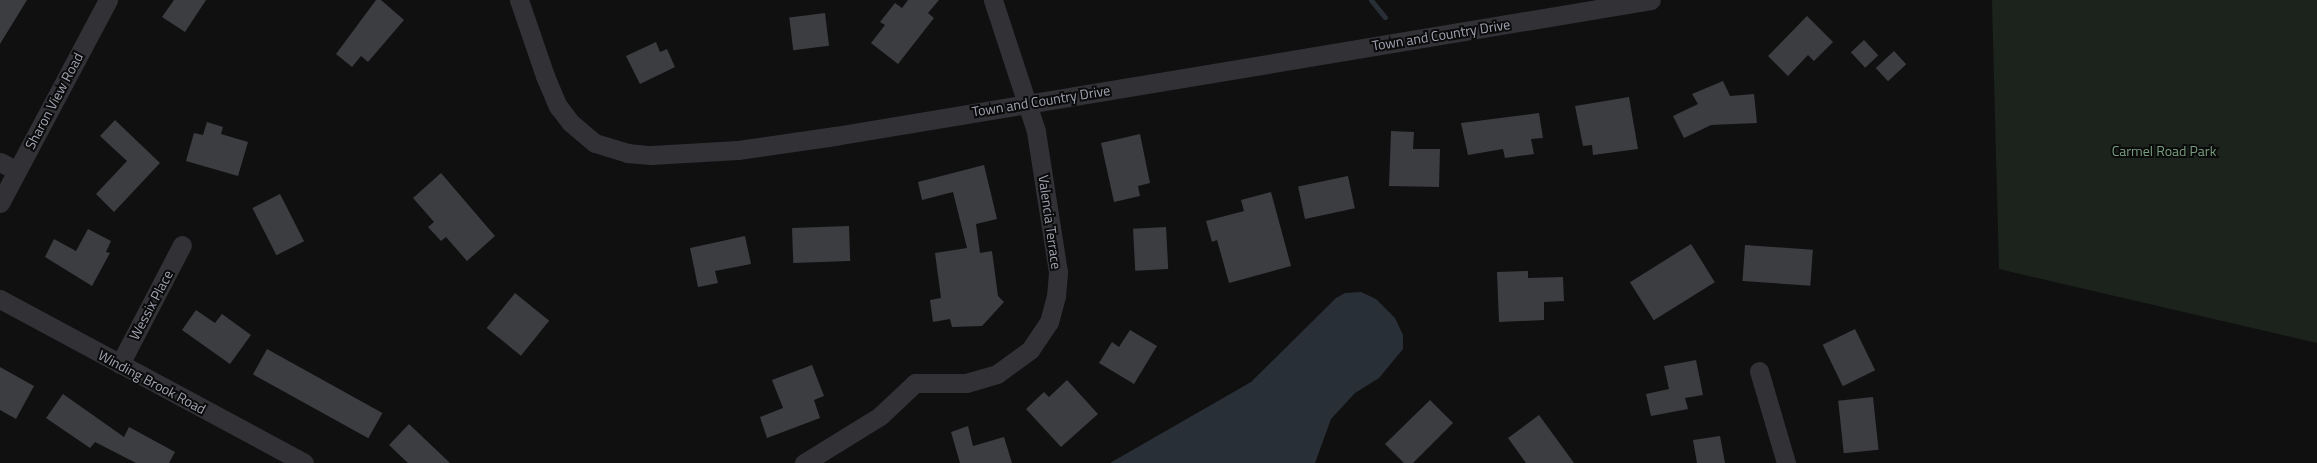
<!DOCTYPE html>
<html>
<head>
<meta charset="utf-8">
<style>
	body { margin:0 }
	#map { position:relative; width:2317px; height:463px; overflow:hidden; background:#101011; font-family:"Titillium Web",sans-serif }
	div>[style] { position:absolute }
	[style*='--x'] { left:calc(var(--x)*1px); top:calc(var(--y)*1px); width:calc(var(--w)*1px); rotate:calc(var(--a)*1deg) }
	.green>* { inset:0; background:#1c231d }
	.water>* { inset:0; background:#292f36 }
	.stream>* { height:5px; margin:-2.5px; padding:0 2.5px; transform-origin:2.5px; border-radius:2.5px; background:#292f36 }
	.building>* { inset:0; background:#3c3d41; transform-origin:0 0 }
	.minor>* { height:19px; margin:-9.5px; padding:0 9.5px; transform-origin:9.5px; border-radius:9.5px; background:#313136 }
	span { translate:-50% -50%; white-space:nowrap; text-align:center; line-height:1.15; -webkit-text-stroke:4px #0b0b0c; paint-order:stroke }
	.street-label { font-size:14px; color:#a1a4b2 }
	.park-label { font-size:14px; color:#789d7e }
</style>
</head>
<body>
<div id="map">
	<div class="green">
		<i style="clip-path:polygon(1992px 0,2317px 0,2317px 343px,1999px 269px)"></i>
	</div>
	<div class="water">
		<i style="clip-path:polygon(1361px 292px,1376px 299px,1395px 318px,1403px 335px,1403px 349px,1379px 378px,1355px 393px,1331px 419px,1315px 463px,1110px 463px,1251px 382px,1336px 298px,1345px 293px)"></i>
	</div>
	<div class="stream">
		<i style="--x:1371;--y:0;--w:22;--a:51"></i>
	</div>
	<div class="building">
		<i style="clip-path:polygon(0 0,27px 0,0 44px)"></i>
		<i style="clip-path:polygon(174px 0,206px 0,185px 32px,162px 17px)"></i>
		<i style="clip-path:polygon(376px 0,381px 0,404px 20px,368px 62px,361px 56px,352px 67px,336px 54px)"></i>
		<i style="clip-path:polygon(908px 0,939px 0,928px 13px,934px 18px,898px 64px,871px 43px,885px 25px,880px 22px,895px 3px,902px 8px)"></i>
		<i style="left:825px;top:13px;width:33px;height:36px;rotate:83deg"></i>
		<i style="clip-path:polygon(1807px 16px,1833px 42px,1814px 61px,1808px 55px,1788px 76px,1768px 56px)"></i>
		<i style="left:1864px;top:40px;width:21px;height:18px;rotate:47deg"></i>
		<i style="clip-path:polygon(656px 42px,660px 52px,667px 49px,675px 67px,640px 84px,626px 56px)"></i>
		<i style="left:1894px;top:51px;width:18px;height:25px;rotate:47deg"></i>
		<i style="clip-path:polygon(1723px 81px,1730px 96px,1754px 94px,1757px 123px,1711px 125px,1684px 138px,1673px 116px,1698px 104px,1692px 94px)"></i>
		<i style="clip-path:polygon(1629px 97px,1638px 149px,1593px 155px,1592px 145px,1583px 146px,1575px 106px)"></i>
		<i style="clip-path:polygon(1539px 113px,1543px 138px,1531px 139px,1534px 154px,1505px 158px,1503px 149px,1468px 155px,1461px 123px)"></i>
		<i style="clip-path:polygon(115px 120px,160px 163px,114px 212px,96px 194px,127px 161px,100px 136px)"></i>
		<i style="clip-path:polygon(207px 122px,223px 127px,221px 134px,248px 142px,238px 176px,186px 161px,194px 133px,203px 135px)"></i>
		<i style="clip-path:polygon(1391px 131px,1414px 132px,1413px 149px,1440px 149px,1439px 187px,1389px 186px)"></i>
		<i style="clip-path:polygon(1140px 134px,1150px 183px,1138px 186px,1140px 196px,1114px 202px,1101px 143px)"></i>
		<i style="clip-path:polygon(984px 165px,997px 219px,976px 224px,980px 253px,992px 251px,998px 296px,1004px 302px,982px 326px,952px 327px,950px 319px,933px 322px,930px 300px,941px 298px,935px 253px,967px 248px,953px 192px,922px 200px,918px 182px)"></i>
		<i style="clip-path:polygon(441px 173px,495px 236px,467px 261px,446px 237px,441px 241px,428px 227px,434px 222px,413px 198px)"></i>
		<i style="left:1348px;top:176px;width:33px;height:51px;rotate:78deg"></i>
		<i style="clip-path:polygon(1271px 192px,1291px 266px,1229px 283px,1217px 240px,1212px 242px,1206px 221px,1244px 211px,1241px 200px)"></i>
		<i style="left:280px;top:194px;width:53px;height:31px;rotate:63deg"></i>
		<i style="left:849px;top:226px;width:35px;height:57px;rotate:88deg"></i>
		<i style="left:1166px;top:227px;width:42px;height:33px;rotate:87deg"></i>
		<i style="clip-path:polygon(88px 229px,111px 241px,106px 252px,110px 253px,92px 286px,45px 257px,54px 239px,76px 251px)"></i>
		<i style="clip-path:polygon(745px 236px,751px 264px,715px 271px,718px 283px,698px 287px,690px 248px)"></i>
		<i style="left:1691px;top:244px;width:45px;height:72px;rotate:58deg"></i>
		<i style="left:1745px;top:245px;width:68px;height:36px;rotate:4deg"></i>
		<i style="clip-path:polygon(1528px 271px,1528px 278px,1563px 277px,1564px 301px,1544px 302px,1544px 320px,1499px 322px,1497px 272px)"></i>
		<i style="left:515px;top:293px;width:44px;height:45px;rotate:39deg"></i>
		<i style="clip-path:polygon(196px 310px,215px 323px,222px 314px,251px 335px,230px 364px,182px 330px)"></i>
		<i style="left:1855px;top:329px;width:46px;height:36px;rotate:64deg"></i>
		<i style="clip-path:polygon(1130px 330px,1157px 346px,1134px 384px,1099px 363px,1112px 342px,1119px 347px)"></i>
		<i style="left:267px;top:349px;width:132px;height:29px;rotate:29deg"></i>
		<i style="clip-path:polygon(1696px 360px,1703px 395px,1685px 398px,1688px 409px,1651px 416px,1646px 394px,1669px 389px,1664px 366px)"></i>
		<i style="clip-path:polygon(812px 365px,824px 396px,814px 400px,820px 418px,767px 438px,760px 417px,783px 408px,772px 380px)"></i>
		<i style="clip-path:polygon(0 367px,34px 386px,16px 419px,0 410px)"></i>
		<i style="clip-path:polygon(1067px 380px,1098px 414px,1061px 447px,1026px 409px,1044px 392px,1049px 397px)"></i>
		<i style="clip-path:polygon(63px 394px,124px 437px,129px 427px,175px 452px,169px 463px,136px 463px,95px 442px,90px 448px,46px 418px)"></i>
		<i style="left:1873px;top:397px;width:53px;height:35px;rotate:84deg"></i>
		<i style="clip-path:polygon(1430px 400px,1453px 423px,1413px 463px,1404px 463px,1385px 444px)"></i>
		<i style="clip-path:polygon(1539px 415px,1574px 463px,1526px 463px,1508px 438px)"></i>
		<i style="clip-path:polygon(409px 424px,450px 463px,408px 463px,389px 445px)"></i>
		<i style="clip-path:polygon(968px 426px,973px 446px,1004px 437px,1012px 463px,960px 463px,951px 432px)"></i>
		<i style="clip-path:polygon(1720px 436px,1725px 463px,1697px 463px,1693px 440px)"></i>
	</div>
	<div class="minor">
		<i style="--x:519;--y:0;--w:80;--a:71.1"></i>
		<i style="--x:545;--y:76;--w:33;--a:67"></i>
		<i style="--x:558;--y:106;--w:21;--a:53"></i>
		<i style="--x:571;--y:123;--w:31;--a:40"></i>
		<i style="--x:595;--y:143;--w:34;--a:17"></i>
		<i style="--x:627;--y:153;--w:24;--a:5"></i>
		<i style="--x:651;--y:155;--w:87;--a:-3.3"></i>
		<i style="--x:738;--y:150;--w:98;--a:-8.2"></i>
		<i style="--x:835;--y:136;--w:827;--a:-9.46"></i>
		<i style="--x:0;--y:162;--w:19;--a:28"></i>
		<i style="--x:0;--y:203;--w:230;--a:-62"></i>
		<i style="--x:0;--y:299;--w:345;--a:28.3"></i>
		<i style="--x:120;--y:364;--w:134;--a:-62.5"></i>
		<i style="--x:1759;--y:371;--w:96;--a:73.6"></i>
		<i style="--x:804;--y:463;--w:89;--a:-31.7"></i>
		<i style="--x:880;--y:416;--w:48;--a:-43.3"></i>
		<i style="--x:915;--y:383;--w:51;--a:0"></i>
		<i style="--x:966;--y:383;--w:32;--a:-16"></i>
		<i style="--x:997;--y:374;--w:41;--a:-36"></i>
		<i style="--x:1030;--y:350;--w:34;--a:-56"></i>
		<i style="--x:1049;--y:322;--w:27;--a:-75"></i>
		<i style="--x:1056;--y:296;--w:24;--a:-85"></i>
		<i style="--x:1058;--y:272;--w:143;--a:-98.9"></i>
		<i style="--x:1036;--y:131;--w:138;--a:-108.2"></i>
	</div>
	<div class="street-label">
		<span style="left:1441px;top:35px;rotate:-9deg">Town and Country Drive</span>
		<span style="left:54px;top:101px;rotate:-62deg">Sharon View Road</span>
		<span style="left:1041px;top:101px;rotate:-9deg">Town and Country Drive</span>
		<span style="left:1050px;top:222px;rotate:82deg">Valencia Terrace</span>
		<span style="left:151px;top:305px;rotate:-62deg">Wessix Place</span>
		<span style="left:152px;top:382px;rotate:28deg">Winding Brook Road</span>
	</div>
	<div class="park-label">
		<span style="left:2164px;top:151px">Carmel Road Park</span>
	</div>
</div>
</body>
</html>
